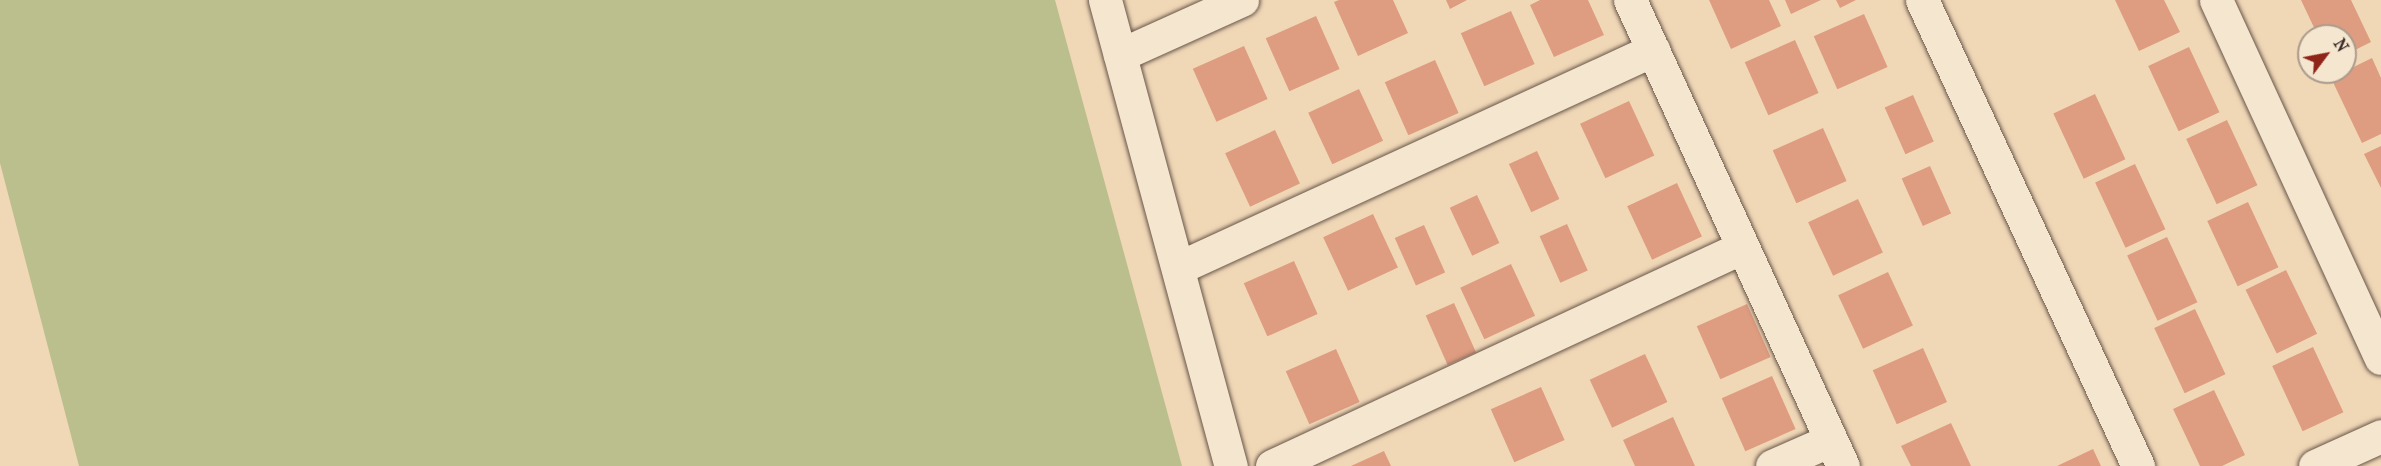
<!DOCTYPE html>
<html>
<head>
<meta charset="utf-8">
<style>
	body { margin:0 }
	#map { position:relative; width:2381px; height:466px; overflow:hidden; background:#f0d8b7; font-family:"IM FELL French Canon",serif }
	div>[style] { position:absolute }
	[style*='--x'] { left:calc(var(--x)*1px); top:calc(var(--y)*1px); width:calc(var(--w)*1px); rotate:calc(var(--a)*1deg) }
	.green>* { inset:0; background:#bbbe8d }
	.building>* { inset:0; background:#de9c81; transform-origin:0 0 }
	.roads { filter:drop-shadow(0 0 2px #69564a) drop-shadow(0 0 2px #69564a) }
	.minor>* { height:33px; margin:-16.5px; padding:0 16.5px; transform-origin:16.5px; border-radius:16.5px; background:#f5e6d0 }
	.tertiary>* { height:33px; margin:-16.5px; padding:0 16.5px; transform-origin:16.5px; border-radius:16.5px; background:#f5e6d0 }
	span { translate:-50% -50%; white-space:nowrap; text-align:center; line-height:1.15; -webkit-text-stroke:4.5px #f5e6d0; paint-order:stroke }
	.north { position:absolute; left:2297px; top:24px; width:60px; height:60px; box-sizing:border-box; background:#f5e6d0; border:2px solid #ab9b8c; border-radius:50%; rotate:58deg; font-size:16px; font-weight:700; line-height:24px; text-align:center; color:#3c2b25 }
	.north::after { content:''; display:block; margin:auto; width:21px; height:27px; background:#8f2418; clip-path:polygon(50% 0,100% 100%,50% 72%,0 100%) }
</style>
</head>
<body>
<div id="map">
	<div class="green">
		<i style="clip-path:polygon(0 0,1055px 0,1182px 466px,79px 466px,0 163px)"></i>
	</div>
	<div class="building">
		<i style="clip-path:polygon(1339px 0,1393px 0,1408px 33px,1358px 56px,1334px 2px)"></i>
		<i style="clip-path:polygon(1446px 0,1467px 0,1450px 9px)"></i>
		<i style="clip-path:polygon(1540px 0,1588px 0,1604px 35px,1554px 57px,1530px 5px)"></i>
		<i style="clip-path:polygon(1709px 0,1769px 0,1781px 26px,1731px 49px)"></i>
		<i style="clip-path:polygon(1785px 0,1821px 0,1791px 14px)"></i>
		<i style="clip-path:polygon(1836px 0,1856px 0,1840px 8px)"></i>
		<i style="clip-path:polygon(2115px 0,2164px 0,2180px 32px,2139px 51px)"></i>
		<i style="clip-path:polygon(2301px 0,2351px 0,2371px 42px,2345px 55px,2345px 36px,2318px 36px)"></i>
		<i style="left:1511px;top:11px;width:58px;height:55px;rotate:66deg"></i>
		<i style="left:1864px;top:14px;width:58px;height:55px;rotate:66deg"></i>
		<i style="left:1316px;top:16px;width:58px;height:55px;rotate:66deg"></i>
		<i style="left:1795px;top:40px;width:58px;height:55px;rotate:66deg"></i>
		<i style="left:1244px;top:46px;width:58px;height:56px;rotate:66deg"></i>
		<i style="left:2189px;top:47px;width:72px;height:45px;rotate:65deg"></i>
		<i style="clip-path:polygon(2372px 58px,2381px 78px,2381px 134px,2362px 143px,2331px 78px)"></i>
		<i style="left:1435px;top:60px;width:58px;height:55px;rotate:66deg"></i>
		<i style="left:1359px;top:89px;width:57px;height:56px;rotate:65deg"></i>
		<i style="left:2095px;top:94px;width:72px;height:46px;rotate:65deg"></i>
		<i style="left:1913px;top:95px;width:51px;height:31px;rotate:66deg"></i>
		<i style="left:1629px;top:101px;width:60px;height:54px;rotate:65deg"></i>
		<i style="left:2227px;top:120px;width:72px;height:45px;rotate:65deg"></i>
		<i style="left:1823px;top:128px;width:58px;height:55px;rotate:66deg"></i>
		<i style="left:1275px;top:130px;width:59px;height:55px;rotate:65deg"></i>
		<i style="clip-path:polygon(2381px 146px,2381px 188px,2364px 154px)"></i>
		<i style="left:1537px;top:151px;width:53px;height:31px;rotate:65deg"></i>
		<i style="left:2135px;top:164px;width:72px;height:44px;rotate:65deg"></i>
		<i style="left:1930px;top:166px;width:52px;height:31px;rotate:66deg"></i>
		<i style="left:1677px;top:183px;width:59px;height:55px;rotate:65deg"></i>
		<i style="left:1477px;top:195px;width:53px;height:30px;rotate:65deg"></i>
		<i style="left:1858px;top:199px;width:59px;height:55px;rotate:65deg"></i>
		<i style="left:2248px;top:202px;width:72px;height:45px;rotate:65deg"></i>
		<i style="left:1373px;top:214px;width:59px;height:55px;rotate:65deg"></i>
		<i style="left:1567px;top:224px;width:51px;height:30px;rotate:66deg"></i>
		<i style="left:1424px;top:225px;width:52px;height:32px;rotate:66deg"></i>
		<i style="left:2167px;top:237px;width:72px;height:44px;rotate:65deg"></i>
		<i style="left:1294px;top:261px;width:58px;height:55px;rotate:66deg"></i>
		<i style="left:1511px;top:264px;width:57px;height:56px;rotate:65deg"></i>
		<i style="left:2286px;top:270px;width:71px;height:45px;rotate:64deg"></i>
		<i style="left:1888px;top:272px;width:59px;height:55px;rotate:65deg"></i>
		<i style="left:1454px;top:303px;width:54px;height:31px;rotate:66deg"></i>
		<i style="left:1747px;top:304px;width:58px;height:55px;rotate:66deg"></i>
		<i style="left:2195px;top:309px;width:72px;height:45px;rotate:65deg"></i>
		<i style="left:2313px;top:347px;width:72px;height:45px;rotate:65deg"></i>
		<i style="left:1923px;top:348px;width:59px;height:55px;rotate:66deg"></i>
		<i style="left:1336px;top:349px;width:58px;height:55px;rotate:66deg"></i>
		<i style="left:1645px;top:354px;width:53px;height:61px;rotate:65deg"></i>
		<i style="left:1772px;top:376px;width:58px;height:55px;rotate:66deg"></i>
		<i style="left:1541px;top:387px;width:58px;height:55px;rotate:66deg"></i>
		<i style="clip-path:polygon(2214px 390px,2245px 455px,2222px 466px,2200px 466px,2173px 409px)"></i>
		<i style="clip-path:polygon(1673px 417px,1695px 466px,1635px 466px,1623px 440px)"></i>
		<i style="clip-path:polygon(1951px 423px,1971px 466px,1911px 466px,1901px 446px)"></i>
		<i style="clip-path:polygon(2093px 449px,2101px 466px,2057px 466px)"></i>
		<i style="clip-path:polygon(1384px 451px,1391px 466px,1351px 466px)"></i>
	</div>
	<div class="roads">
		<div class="minor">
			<i style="--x:1630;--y:0;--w:512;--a:65.44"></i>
			<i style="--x:1922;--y:0;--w:514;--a:65.13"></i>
			<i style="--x:2216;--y:0;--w:394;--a:65.3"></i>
			<i style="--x:1120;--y:55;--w:134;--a:-24.3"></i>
			<i style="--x:1178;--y:268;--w:523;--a:-24.65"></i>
			<i style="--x:1272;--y:466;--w:519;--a:-24.94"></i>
			<i style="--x:1772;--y:466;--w:64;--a:-23.8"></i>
			<i style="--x:2315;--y:466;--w:72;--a:-24.4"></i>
		</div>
		<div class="tertiary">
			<i style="--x:1105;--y:0;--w:483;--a:74.9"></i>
		</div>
	</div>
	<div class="north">N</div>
</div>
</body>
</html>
